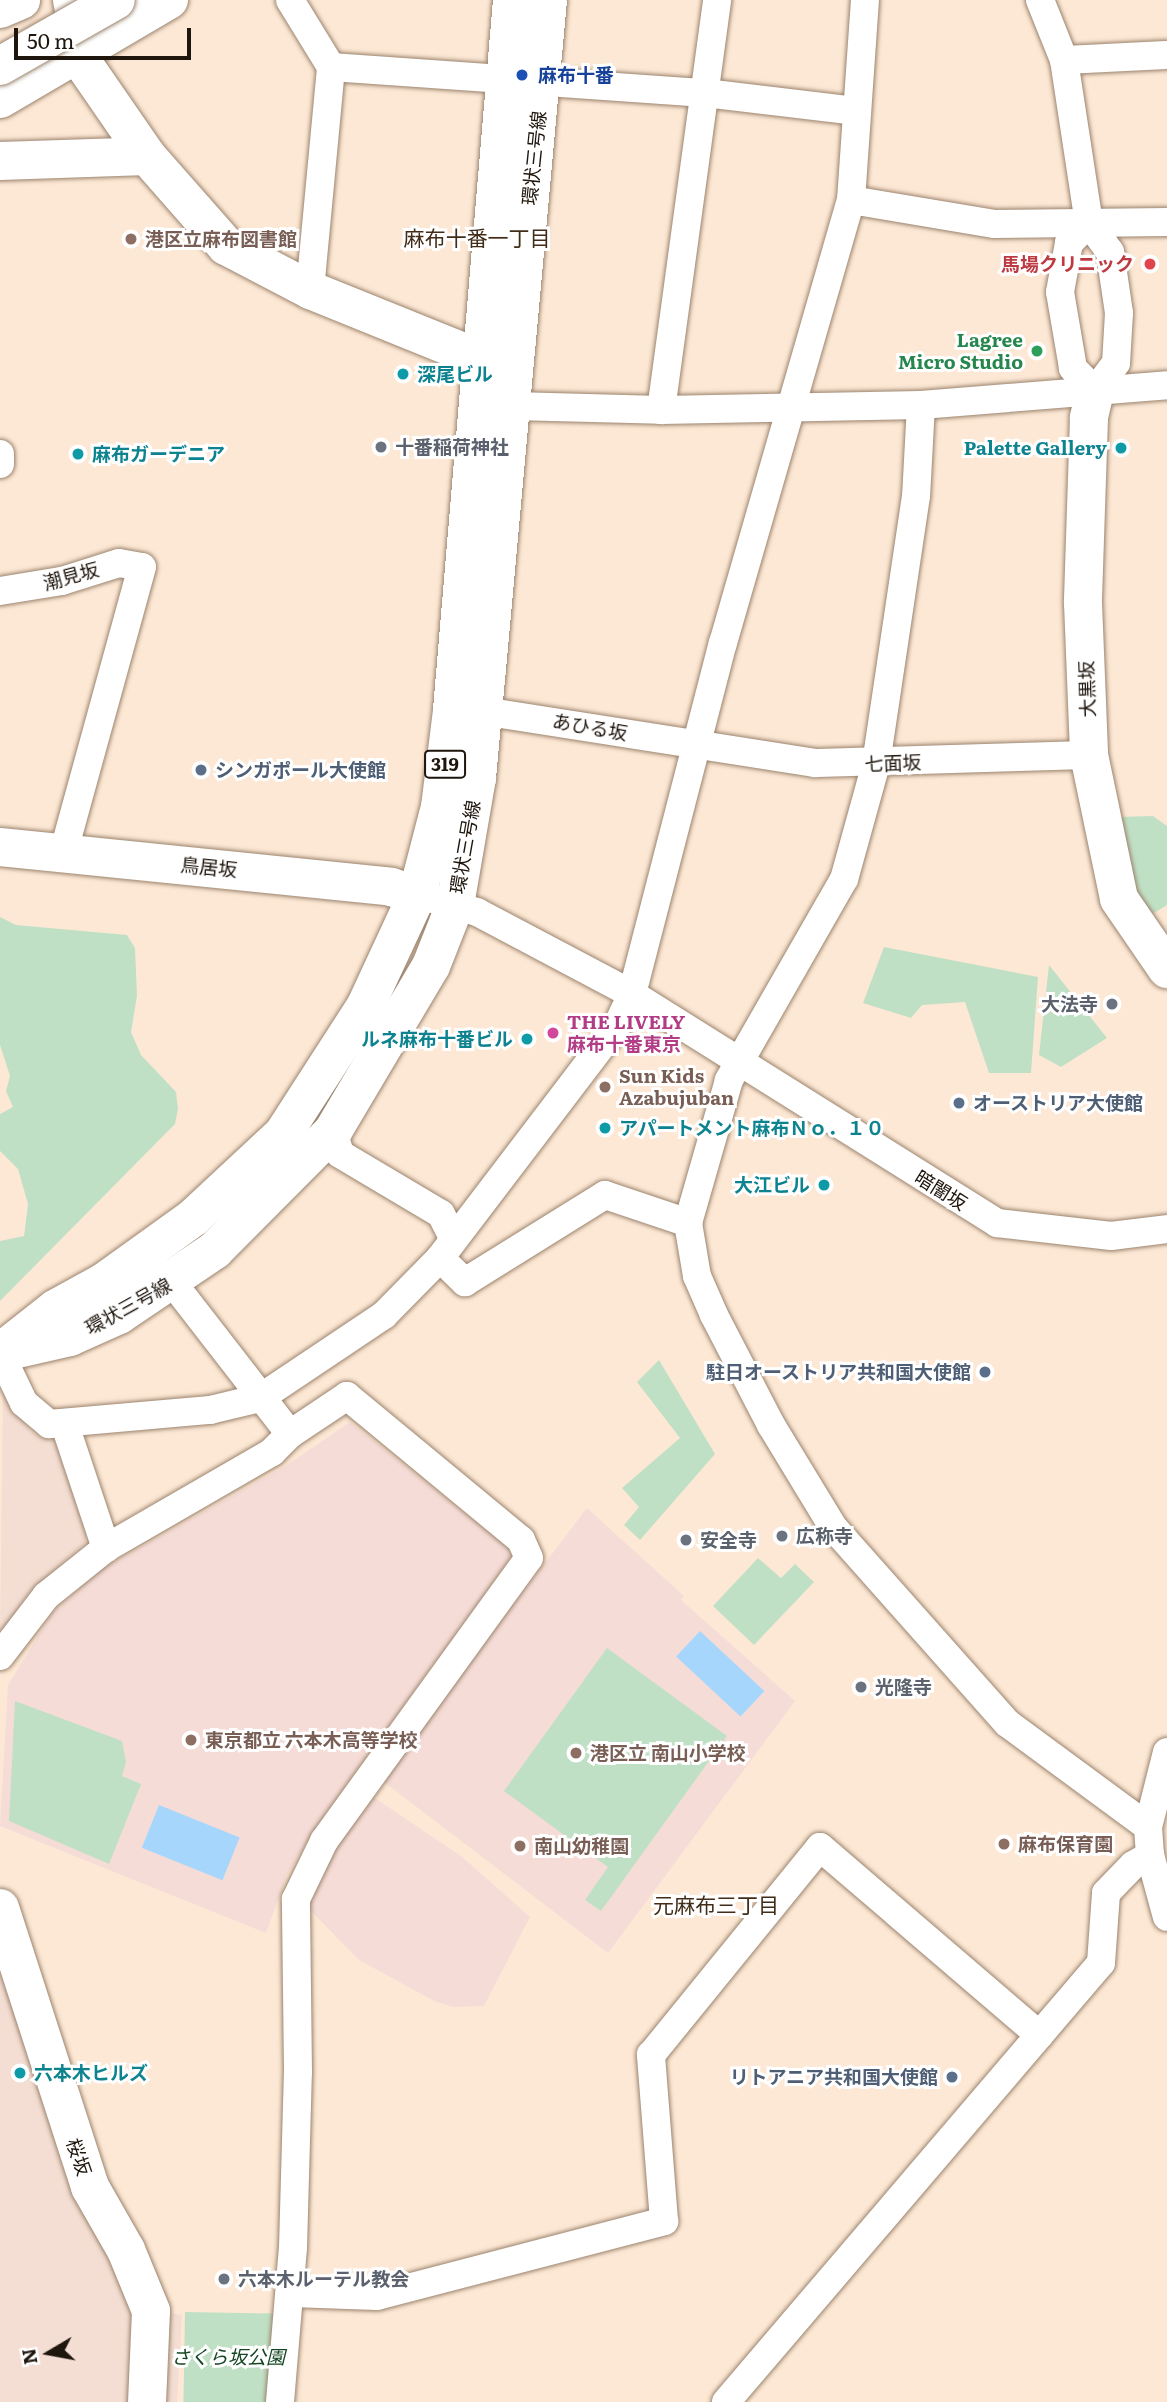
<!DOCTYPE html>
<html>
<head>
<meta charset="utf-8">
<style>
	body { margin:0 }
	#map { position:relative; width:1167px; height:2402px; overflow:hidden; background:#fde8d5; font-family:Literata,"Noto Sans JP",serif }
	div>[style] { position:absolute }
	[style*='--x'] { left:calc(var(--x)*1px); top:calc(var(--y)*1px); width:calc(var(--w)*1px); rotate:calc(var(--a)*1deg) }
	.commercial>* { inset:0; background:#f4ddd2 }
	.education>* { inset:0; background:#f6dcd7 }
	.green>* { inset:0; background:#c0e0c5; transform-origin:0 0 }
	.water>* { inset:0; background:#a6d6fc; transform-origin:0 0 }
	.roads { filter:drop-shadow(0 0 2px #9b846e) drop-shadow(0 0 2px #9b846e) }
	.street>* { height:28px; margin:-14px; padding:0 14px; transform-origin:14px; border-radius:14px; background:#fff }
	.secondary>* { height:38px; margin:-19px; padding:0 19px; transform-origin:19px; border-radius:19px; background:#fff }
	.primary>* { height:38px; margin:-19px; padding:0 19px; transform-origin:19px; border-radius:19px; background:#fff }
	.bridges { filter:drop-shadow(0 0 2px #9b846e) drop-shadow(0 0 2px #9b846e) }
	.highway-bridge>* { height:38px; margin:-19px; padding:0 19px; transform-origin:19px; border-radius:19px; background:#fff }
	.dots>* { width:19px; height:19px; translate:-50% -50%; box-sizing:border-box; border:4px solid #fff; border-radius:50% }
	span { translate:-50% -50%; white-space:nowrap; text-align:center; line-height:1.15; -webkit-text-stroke:6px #fff; paint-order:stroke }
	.shield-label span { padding:2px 5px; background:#fff; border:2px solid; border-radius:5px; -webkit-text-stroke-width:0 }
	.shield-label { font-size:18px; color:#1e150d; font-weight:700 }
	.transit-label { font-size:19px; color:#164399; font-weight:700 }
	.left { translate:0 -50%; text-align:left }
	.street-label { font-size:19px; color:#1e150d }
	.education-label { font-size:19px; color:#785e54; font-weight:700 }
	.health-label { font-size:19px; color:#be3a42; font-weight:700 }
	.right { translate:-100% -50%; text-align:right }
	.leisure-label { font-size:19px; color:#27864d; font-weight:700 }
	.culture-label { font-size:19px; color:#0d838f; font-weight:700 }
	.worship-label { font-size:19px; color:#5b616d; font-weight:700 }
	.service-label { font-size:19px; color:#4e5e75; font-weight:700 }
	.hotel-label { font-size:19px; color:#b23c85; font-weight:700 }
	.park-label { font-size:19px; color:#134621; font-style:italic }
	.neighbourhood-label { font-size:21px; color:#402c18 }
	.north { position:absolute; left:14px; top:2318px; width:70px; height:70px; -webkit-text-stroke:5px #fff; paint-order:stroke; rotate:260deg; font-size:19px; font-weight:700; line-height:28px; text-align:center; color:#1e150d }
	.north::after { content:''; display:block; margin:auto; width:24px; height:32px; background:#1e150d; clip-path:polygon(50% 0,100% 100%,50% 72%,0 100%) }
	.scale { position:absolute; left:14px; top:28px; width:177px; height:32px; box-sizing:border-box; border:4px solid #1e150d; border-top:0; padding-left:9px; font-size:21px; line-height:24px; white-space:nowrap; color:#1e150d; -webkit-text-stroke:5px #fff; paint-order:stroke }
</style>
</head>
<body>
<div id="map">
	<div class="commercial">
		<i style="clip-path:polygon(3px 1390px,17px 1402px,29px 1430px,41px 1438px,55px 1438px,88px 1530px,84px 1544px,31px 1590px,0 1635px)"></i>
		<i style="clip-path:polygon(0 1957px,136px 2308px,182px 2315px,177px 2402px,0 2402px)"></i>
	</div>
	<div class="education">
		<i style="clip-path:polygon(350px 1422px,508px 1548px,510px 1559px,324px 1815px,347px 1826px,369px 1794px,461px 1856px,530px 1917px,484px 2006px,453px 2007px,434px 2001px,359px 1960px,306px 1906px,339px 1838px,316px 1828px,287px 1875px,266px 1933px,0 1826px,8px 1685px,52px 1613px,102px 1569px,284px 1467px)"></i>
		<i style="clip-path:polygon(587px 1508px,684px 1596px,681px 1600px,795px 1701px,608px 1953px,380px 1779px)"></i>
	</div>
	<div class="green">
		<i style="clip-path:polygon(1153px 816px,1167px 826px,1167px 905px,1149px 916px,1126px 877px,1118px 817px)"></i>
		<i style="clip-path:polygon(0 917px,16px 925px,127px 935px,135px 948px,137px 996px,131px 1032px,141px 1055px,176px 1092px,178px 1109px,175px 1124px,0 1301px,0 1241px,24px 1236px,28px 1204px,18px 1169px,0 1151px,0 1114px,13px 1107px,6px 1091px,10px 1076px,0 1045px)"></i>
		<i style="clip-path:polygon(884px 947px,1038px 977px,1031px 1073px,989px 1073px,965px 1002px,922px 1005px,911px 1018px,863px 1003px)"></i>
		<i style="clip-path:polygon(1049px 965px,1107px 1038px,1061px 1067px,1039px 1055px)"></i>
		<i style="clip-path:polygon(659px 1360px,715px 1454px,640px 1540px,624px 1525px,639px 1507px,622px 1488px,680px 1438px,637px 1382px)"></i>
		<i style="clip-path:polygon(758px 1558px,781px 1578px,795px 1564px,814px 1582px,754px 1645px,713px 1606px)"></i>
		<i style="clip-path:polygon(607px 1648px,727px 1736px,601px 1911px,585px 1900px,608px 1867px,504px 1791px)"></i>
		<i style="clip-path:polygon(15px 1701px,122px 1741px,126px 1762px,122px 1776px,141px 1784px,109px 1864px,9px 1821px)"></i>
		<i style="left:185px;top:2312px;width:92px;height:90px;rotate:1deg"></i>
	</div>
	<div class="water">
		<i style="left:700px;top:1631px;width:88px;height:35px;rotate:43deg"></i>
		<i style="left:159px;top:1805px;width:87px;height:46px;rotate:22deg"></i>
	</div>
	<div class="roads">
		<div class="street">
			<i style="--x:290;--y:0;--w:79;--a:58.5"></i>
			<i style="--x:331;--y:67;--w:375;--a:4"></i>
			<i style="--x:705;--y:93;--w:153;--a:6.8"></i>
			<i style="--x:1040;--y:0;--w:65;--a:68.2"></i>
			<i style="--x:1064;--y:60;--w:165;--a:81.3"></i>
			<i style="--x:1089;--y:223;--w:36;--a:54"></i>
			<i style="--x:1110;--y:252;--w:62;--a:81.6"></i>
			<i style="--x:1119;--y:313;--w:50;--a:93.4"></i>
			<i style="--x:1116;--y:363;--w:35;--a:127"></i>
			<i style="--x:1095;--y:391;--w:32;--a:-134"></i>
			<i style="--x:1073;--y:368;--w:77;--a:-99.7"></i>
			<i style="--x:1060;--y:292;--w:50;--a:-79.6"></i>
			<i style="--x:1069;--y:243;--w:28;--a:-45"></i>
			<i style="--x:1064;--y:60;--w:103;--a:-2.8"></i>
			<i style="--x:851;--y:200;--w:146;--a:9.5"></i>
			<i style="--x:995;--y:224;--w:172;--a:-0.7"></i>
			<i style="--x:310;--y:290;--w:224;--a:-84.6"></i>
			<i style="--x:921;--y:405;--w:91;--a:93.1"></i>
			<i style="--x:916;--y:496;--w:271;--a:98.5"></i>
			<i style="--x:876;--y:764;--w:119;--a:105.5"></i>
			<i style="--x:844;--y:879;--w:232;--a:119.8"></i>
			<i style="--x:729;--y:1080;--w:149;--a:106"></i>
			<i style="--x:688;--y:1223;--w:54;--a:80.4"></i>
			<i style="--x:697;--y:1276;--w:43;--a:66.4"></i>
			<i style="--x:714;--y:1315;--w:124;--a:62.6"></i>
			<i style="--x:771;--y:1425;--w:119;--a:58.7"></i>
			<i style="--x:833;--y:1527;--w:262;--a:48.4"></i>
			<i style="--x:1007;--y:1723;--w:175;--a:36.4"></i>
			<i style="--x:513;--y:406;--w:148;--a:1.5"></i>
			<i style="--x:661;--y:410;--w:260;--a:-1.1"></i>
			<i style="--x:921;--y:405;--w:247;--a:-4.6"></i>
			<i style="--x:661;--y:410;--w:414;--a:-82.2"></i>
			<i style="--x:0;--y:454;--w:10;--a:90"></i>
			<i style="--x:0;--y:591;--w:63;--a:-9.2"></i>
			<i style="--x:62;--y:581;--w:60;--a:-17.5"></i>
			<i style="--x:119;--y:563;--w:23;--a:10"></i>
			<i style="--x:142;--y:567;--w:295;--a:105.4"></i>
			<i style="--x:483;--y:711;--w:336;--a:8.9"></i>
			<i style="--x:815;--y:763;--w:274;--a:-1.7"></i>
			<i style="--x:436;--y:900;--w:43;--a:16.3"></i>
			<i style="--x:477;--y:912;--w:175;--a:27.9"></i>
			<i style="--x:632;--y:994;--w:431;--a:32.1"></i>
			<i style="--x:997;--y:1223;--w:115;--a:6.5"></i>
			<i style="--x:1111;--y:1236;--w:56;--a:-7.1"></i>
			<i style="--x:333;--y:1131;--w:24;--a:73"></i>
			<i style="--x:340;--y:1154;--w:117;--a:30.7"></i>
			<i style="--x:441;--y:1214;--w:27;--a:63"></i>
			<i style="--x:440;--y:1258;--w:35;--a:44"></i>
			<i style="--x:465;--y:1282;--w:165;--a:-31.9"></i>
			<i style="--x:605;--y:1195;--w:88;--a:18.6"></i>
			<i style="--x:0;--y:1353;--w:55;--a:64.4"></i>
			<i style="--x:24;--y:1403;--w:33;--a:40"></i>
			<i style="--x:49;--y:1424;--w:162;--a:-5"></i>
			<i style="--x:210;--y:1410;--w:51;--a:-13.5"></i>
			<i style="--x:260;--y:1398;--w:149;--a:-33.8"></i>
			<i style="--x:384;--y:1315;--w:80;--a:-45.5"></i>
			<i style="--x:440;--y:1258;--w:294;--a:-52.7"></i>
			<i style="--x:618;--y:1024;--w:33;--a:-65"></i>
			<i style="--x:632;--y:994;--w:363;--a:-75.5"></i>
			<i style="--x:723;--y:643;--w:461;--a:-73.9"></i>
			<i style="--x:851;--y:200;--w:200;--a:-86"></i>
			<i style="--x:65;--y:1425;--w:130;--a:71.6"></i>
			<i style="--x:0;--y:1656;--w:76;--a:-52.5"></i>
			<i style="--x:46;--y:1596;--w:77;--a:-38.7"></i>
			<i style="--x:106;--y:1548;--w:192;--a:-30"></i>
			<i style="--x:272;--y:1452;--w:25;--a:-45"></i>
			<i style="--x:290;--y:1434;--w:192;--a:-127.8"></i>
			<i style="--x:1167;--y:1752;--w:77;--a:104.2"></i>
			<i style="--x:1148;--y:1827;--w:28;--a:86"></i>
			<i style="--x:1150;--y:1855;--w:64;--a:74.7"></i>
			<i style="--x:291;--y:2293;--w:86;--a:2"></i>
			<i style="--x:377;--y:2296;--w:297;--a:-14.6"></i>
			<i style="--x:664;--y:2221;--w:167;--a:-94.5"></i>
			<i style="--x:651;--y:2055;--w:268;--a:-50.9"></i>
			<i style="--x:820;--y:1847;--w:289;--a:40.6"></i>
			<i style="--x:280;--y:2402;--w:155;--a:-85.2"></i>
			<i style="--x:293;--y:2248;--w:176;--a:-88.4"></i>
			<i style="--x:298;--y:2072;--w:173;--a:-90.7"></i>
			<i style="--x:296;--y:1899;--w:64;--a:-64.2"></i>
			<i style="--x:324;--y:1841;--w:349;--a:-54.1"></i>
			<i style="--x:529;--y:1558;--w:20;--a:-114"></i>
			<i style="--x:521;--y:1540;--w:226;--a:-140.4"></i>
			<i style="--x:347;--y:1396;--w:69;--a:146.3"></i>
			<i style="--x:726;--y:2402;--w:577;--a:-49.5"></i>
			<i style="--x:1101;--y:1963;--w:70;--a:-85.9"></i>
			<i style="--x:1106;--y:1893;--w:39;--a:-46"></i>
			<i style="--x:1133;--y:1865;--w:20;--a:-30"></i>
		</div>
		<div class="secondary">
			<i style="--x:72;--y:0;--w:67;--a:78.9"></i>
			<i style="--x:85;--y:66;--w:109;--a:55.4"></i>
			<i style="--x:147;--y:156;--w:120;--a:48.7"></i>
			<i style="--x:226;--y:246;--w:95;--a:27.6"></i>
			<i style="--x:310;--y:290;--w:187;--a:22"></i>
			<i style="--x:483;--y:360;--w:29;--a:56"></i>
			<i style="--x:0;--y:9;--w:23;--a:-23"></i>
			<i style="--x:0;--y:99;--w:196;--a:-30.4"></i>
			<i style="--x:0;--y:161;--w:147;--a:-1.9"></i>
			<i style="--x:1095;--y:391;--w:28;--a:103"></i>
			<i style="--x:1089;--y:418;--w:185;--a:91.9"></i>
			<i style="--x:1083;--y:603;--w:152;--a:87.7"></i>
			<i style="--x:1089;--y:755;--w:147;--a:78.2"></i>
			<i style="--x:1119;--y:899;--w:85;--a:55.6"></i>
			<i style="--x:0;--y:847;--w:393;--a:5.8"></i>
			<i style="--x:391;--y:887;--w:27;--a:17"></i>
			<i style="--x:0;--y:1908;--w:293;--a:72.1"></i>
			<i style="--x:90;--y:2187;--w:73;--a:60.3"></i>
			<i style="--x:126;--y:2250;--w:66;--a:67.7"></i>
			<i style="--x:151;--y:2311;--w:91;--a:92.5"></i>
		</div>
		<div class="primary">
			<i style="--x:7;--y:1347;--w:61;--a:-38.4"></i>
			<i style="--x:55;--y:1309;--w:56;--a:-28.9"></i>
			<i style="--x:104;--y:1282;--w:111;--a:-35.8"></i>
			<i style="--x:194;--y:1217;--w:122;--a:-43"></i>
			<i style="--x:283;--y:1134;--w:153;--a:-57.2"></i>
			<i style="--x:366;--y:1005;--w:121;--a:-65.1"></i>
			<i style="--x:417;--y:895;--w:91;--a:-75.4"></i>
			<i style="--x:440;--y:807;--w:98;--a:-82.9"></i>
			<i style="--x:452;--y:710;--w:713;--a:-85.17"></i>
			<i style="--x:0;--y:1353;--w:72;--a:-12.9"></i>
			<i style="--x:70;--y:1337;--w:54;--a:-24.2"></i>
			<i style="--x:119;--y:1315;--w:116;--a:-34.1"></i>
			<i style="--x:215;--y:1250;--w:168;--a:-45.2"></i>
			<i style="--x:333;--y:1131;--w:192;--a:-59.3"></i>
			<i style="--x:431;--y:966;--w:66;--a:-68.5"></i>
			<i style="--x:455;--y:905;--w:129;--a:-80.2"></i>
			<i style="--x:477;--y:778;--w:781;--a:-84.79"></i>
		</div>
	</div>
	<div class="bridges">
		<div class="highway-bridge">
			<i style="--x:0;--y:66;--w:133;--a:-29.6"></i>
		</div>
	</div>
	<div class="dots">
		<i style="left:522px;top:75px;background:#1a4fb4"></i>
		<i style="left:131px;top:239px;background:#8d6e63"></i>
		<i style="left:1150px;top:264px;background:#e0444e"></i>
		<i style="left:1037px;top:351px;background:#2e9e5b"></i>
		<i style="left:403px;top:374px;background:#0f9aa8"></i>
		<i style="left:381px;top:447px;background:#6b7280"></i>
		<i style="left:1121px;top:448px;background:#0f9aa8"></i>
		<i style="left:78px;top:454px;background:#0f9aa8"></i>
		<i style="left:201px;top:770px;background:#5c6f8a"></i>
		<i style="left:1112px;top:1004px;background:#6b7280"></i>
		<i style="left:553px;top:1033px;background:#d1479c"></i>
		<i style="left:527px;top:1039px;background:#0f9aa8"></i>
		<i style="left:605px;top:1087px;background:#8d6e63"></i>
		<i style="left:959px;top:1103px;background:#5c6f8a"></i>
		<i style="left:605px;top:1128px;background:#0f9aa8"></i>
		<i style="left:824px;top:1185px;background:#0f9aa8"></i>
		<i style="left:985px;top:1372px;background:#5c6f8a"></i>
		<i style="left:782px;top:1536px;background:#6b7280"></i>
		<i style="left:686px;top:1540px;background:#6b7280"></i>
		<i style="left:861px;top:1687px;background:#6b7280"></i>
		<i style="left:191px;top:1740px;background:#8d6e63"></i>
		<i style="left:576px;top:1753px;background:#8d6e63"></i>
		<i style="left:1004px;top:1844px;background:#8d6e63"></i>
		<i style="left:520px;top:1846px;background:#8d6e63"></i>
		<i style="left:20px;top:2073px;background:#0f9aa8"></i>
		<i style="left:952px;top:2077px;background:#5c6f8a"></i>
		<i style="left:224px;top:2279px;background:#6b7280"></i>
	</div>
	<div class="shield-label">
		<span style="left:445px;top:764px">319</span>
	</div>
	<div class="transit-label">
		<span class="left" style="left:538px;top:75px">麻布十番</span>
	</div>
	<div class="street-label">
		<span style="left:534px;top:158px;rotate:-84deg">環状三号線</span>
		<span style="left:71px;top:576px;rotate:-15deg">潮見坂</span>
		<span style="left:1087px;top:689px;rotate:-92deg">大黒坂</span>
		<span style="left:590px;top:727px;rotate:10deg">あひる坂</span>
		<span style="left:893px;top:763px;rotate:-2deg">七面坂</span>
		<span style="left:465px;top:847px;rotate:-80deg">環状三号線</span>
		<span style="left:209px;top:867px;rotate:6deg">鳥居坂</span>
		<span style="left:941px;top:1190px;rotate:32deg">暗闇坂</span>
		<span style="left:128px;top:1306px;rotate:-29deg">環状三号線</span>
		<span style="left:79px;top:2157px;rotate:71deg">桜坂</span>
	</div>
	<div class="education-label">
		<span class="left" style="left:145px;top:239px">港区立麻布図書館</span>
		<span class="left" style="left:619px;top:1087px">Sun Kids<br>Azabujuban</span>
		<span class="left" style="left:205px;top:1740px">東京都立 六本木高等学校</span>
		<span class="left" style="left:590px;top:1753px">港区立 南山小学校</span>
		<span class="left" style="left:1018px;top:1844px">麻布保育園</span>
		<span class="left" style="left:534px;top:1846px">南山幼稚園</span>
	</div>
	<div class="health-label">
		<span class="right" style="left:1134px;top:264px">馬場クリニック</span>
	</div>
	<div class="leisure-label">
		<span class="right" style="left:1023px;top:351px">Lagree<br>Micro Studio</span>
	</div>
	<div class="culture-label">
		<span class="left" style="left:417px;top:374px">深尾ビル</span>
		<span class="right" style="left:1107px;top:448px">Palette Gallery</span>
		<span class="left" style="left:92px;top:454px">麻布ガーデニア</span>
		<span class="right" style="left:513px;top:1039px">ルネ麻布十番ビル</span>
		<span class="left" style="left:619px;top:1128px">アパートメント麻布Ｎｏ．１０</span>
		<span class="right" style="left:810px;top:1185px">大江ビル</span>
		<span class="left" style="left:34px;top:2073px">六本木ヒルズ</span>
	</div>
	<div class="worship-label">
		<span class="left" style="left:395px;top:447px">十番稲荷神社</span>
		<span class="right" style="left:1098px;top:1004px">大法寺</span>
		<span class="left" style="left:796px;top:1536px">広称寺</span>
		<span class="left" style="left:700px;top:1540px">安全寺</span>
		<span class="left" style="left:875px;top:1687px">光隆寺</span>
		<span class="left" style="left:238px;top:2279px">六本木ルーテル教会</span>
	</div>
	<div class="service-label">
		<span class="left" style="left:215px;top:770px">シンガポール大使館</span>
		<span class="left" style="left:973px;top:1103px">オーストリア大使館</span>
		<span class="right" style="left:971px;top:1372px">駐日オーストリア共和国大使館</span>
		<span class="right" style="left:938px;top:2077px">リトアニア共和国大使館</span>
	</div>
	<div class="hotel-label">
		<span class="left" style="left:567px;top:1033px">THE LIVELY<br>麻布十番東京</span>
	</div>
	<div class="park-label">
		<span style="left:228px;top:2357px">さくら坂公園</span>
	</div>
	<div class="neighbourhood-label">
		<span style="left:477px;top:237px">麻布十番一丁目</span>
		<span style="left:716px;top:1904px">元麻布三丁目</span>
	</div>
	<div class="north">N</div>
	<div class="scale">50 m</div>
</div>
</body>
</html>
